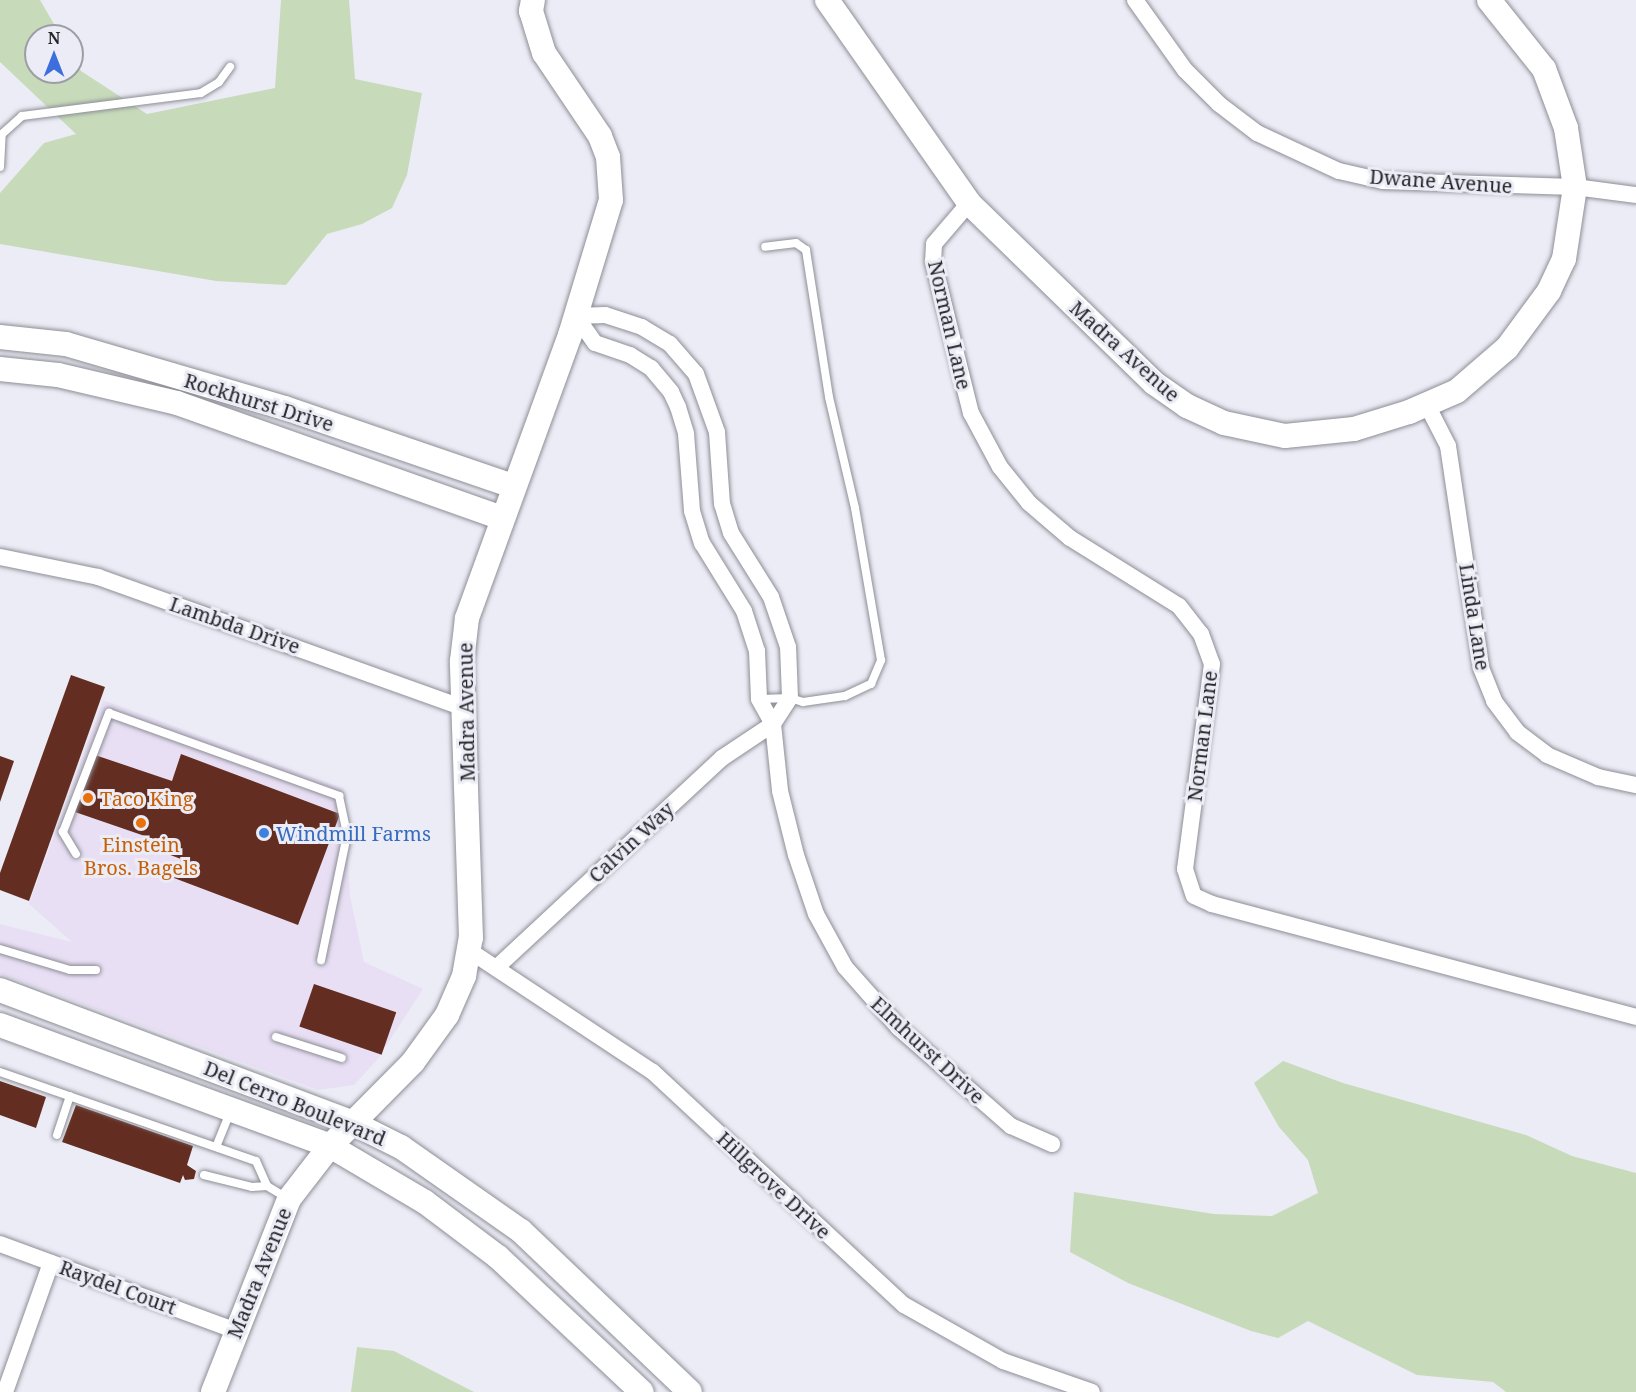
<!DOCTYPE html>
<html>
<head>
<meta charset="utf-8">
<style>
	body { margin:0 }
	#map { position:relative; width:1636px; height:1392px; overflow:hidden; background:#ececf6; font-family:"Noto Serif",serif }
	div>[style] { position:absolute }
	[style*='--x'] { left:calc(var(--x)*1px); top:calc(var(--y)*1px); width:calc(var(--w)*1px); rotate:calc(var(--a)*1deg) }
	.commercial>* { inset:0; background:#e8dff4 }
	.green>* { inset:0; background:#c7dbba }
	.building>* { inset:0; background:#632e21; transform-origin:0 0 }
	.roads { filter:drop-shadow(0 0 2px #8d8e96) drop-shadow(0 0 2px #8d8e96) }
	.lane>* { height:8px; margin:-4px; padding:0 4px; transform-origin:4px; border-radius:4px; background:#fff }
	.street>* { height:16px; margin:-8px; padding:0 8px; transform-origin:8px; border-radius:8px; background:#fff }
	.secondary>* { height:24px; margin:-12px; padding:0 12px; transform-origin:12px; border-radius:12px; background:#fff }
	.dots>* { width:16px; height:16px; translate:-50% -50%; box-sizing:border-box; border:3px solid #ececf6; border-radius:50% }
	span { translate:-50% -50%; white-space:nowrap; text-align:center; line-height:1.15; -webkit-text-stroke:6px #ececf6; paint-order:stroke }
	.street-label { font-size:20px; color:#26262a }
	.food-label { font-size:20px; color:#c56008 }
	.left { translate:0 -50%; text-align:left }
	.shop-label { font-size:20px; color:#366cbe }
	.north { position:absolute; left:24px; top:24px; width:60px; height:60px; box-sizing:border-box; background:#ececf6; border:2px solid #9d9da4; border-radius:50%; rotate:0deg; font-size:16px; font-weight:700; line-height:24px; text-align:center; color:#26262a }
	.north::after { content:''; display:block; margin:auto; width:21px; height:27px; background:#3d6ede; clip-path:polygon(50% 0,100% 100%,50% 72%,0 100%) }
</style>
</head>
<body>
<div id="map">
	<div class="commercial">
		<i style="clip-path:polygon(103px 700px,344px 789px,350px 896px,364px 962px,423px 989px,377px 1060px,354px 1085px,318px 1090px,0 974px,0 924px,72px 942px,29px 904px)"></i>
	</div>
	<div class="green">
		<i style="clip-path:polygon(0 0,40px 0,61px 36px,36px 36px,36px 72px,72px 72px,72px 54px,81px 71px,147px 114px,275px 88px,281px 0,349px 0,355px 79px,422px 93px,407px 175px,392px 208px,362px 224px,327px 234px,286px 285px,216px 281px,0 244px,0 193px,44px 143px,76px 134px,0 62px)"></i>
		<i style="clip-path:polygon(1283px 1061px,1343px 1083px,1526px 1135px,1572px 1156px,1636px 1173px,1636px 1392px,1506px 1392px,1493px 1382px,1417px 1375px,1308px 1321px,1278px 1338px,1251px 1331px,1128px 1283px,1070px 1252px,1074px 1192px,1214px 1214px,1272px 1216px,1318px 1193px,1308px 1160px,1279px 1127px,1254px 1083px)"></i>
		<i style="clip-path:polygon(357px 1347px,394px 1351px,474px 1392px,351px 1392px)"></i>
	</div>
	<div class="building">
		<i style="clip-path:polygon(71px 675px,105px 687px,29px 901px,0 890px,0 873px)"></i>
		<i style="clip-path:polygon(181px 754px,340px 814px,298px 925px,174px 878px,181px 859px,165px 853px,168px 844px,75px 812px,95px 755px,172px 781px)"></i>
		<i style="clip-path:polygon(0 756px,14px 761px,0 802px)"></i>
		<i style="left:314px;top:984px;width:87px;height:45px;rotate:19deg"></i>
		<i style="clip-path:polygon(0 1081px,46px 1097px,36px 1128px,0 1115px)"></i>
		<i style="clip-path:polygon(76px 1105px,193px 1146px,187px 1165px,196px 1171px,194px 1179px,185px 1180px,183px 1175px,180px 1183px,62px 1142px)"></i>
	</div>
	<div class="roads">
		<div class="lane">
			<i style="--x:0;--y:167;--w:33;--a:-87"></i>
			<i style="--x:2;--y:134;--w:27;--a:-42"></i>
			<i style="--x:22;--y:116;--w:180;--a:-7.3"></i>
			<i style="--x:201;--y:93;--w:21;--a:-31"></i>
			<i style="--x:219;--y:82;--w:19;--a:-54"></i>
			<i style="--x:760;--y:699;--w:30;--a:-2"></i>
			<i style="--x:790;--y:698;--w:14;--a:17"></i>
			<i style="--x:803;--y:702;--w:42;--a:-8.1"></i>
			<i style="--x:845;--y:696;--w:29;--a:-25"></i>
			<i style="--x:871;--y:684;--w:26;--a:-67"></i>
			<i style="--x:881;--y:660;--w:154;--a:-99.7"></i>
			<i style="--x:855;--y:508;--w:114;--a:-103.2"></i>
			<i style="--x:829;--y:397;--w:149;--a:-98.9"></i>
			<i style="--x:806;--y:250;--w:12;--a:-145"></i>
			<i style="--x:796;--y:243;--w:31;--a:173"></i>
			<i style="--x:76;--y:854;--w:26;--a:-121"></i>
			<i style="--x:63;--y:832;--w:128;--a:-68.9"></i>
			<i style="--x:109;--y:713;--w:245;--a:19.8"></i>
			<i style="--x:339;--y:796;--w:40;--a:78"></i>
			<i style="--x:347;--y:835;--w:128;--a:101.7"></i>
			<i style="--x:0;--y:949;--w:73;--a:16.7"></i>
			<i style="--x:70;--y:970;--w:26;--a:0"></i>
			<i style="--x:276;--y:1037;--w:69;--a:17.7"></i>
			<i style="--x:0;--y:1072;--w:271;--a:19.2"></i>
			<i style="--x:256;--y:1161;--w:27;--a:66"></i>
			<i style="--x:267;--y:1186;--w:26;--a:31"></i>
			<i style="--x:57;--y:1135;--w:41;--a:-71.6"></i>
			<i style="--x:216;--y:1147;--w:37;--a:-68"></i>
			<i style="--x:204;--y:1175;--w:49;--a:14"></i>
			<i style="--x:252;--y:1187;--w:15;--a:-4"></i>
		</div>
		<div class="street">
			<i style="--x:1135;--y:0;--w:86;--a:54.5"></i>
			<i style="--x:1185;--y:70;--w:48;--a:45"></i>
			<i style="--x:1219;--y:104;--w:48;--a:37.3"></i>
			<i style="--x:1257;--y:133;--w:90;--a:24.9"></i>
			<i style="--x:1339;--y:171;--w:45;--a:12.8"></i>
			<i style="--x:1383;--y:181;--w:192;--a:1.8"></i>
			<i style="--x:1575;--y:187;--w:62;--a:7.5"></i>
			<i style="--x:969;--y:203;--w:54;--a:130.5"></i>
			<i style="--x:934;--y:244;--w:17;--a:93"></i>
			<i style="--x:933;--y:261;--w:157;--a:76"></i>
			<i style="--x:971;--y:413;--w:61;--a:61.8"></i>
			<i style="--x:1000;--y:467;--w:46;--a:51.1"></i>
			<i style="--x:1029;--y:503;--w:54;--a:40.5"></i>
			<i style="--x:1070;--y:538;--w:128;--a:32"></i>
			<i style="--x:1179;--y:606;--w:36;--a:52"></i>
			<i style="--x:1201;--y:634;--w:32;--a:70"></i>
			<i style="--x:1212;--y:664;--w:207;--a:97.5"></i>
			<i style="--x:1185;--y:869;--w:28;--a:72"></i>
			<i style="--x:1194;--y:896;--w:20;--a:24"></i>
			<i style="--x:1212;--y:904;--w:439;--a:14.9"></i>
			<i style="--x:576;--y:316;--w:33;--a:55"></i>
			<i style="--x:595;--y:343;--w:37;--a:19"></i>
			<i style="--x:630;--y:355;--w:25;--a:32"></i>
			<i style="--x:651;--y:368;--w:31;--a:50"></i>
			<i style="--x:671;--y:392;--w:17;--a:65"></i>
			<i style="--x:678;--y:407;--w:28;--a:73"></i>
			<i style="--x:686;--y:434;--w:77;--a:85.5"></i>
			<i style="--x:692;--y:511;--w:34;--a:73"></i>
			<i style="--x:702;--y:543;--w:80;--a:58.3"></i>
			<i style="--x:744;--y:611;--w:42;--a:72"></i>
			<i style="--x:757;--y:651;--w:48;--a:87.6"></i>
			<i style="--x:759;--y:699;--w:29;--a:61"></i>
			<i style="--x:773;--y:724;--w:67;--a:84"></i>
			<i style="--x:780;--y:791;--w:66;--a:76"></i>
			<i style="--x:796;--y:855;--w:62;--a:71.3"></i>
			<i style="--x:816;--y:914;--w:60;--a:61.3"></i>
			<i style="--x:845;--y:967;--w:81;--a:48.5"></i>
			<i style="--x:899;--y:1028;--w:149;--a:41.2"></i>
			<i style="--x:1011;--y:1126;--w:45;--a:23.7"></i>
			<i style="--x:1426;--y:403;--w:48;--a:62.9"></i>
			<i style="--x:1448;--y:446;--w:224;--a:81.5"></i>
			<i style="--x:1481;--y:668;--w:35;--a:68"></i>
			<i style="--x:1494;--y:701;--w:39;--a:53"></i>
			<i style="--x:1517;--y:732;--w:38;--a:37"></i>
			<i style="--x:1547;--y:755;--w:56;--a:23.3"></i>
			<i style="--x:1598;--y:777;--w:39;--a:12"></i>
			<i style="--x:0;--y:557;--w:100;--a:11.5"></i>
			<i style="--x:98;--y:577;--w:391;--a:19.7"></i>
			<i style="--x:470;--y:951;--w:219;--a:33.5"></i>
			<i style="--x:653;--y:1072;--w:342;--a:42.9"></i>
			<i style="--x:904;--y:1305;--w:114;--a:29.5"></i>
			<i style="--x:1003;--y:1361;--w:94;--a:19.2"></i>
			<i style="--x:496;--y:968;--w:309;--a:-42.9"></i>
			<i style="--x:722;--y:758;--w:61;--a:-33.7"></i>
			<i style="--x:773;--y:724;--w:31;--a:-57"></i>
			<i style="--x:790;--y:698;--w:51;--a:-92.2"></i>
			<i style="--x:788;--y:647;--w:53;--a:-108.8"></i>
			<i style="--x:771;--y:597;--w:75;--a:-122"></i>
			<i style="--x:731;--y:533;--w:30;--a:-107"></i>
			<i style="--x:722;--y:504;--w:72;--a:-94"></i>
			<i style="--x:717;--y:432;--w:62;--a:-109.9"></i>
			<i style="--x:696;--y:374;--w:40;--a:-131"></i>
			<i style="--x:670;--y:344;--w:33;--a:-149"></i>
			<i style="--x:642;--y:327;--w:39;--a:-162"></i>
			<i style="--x:605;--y:315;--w:29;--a:178"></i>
			<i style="--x:0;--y:1244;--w:252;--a:20.2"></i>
			<i style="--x:5;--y:1392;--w:137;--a:-70.4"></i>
		</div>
		<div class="secondary">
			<i style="--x:827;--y:0;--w:248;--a:55"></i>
			<i style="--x:969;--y:203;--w:258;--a:44.2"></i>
			<i style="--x:1154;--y:383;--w:40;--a:34.9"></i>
			<i style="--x:1187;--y:406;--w:41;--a:24.7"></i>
			<i style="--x:1224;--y:423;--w:62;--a:12"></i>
			<i style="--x:1285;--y:436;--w:69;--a:-5.8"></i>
			<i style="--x:1354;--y:429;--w:58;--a:-17.2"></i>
			<i style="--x:1409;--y:412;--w:52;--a:-23.6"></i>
			<i style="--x:1457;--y:391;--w:66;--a:-40.7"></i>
			<i style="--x:1507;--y:348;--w:71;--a:-53.6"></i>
			<i style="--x:1549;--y:291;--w:35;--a:-65"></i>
			<i style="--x:1564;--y:259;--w:73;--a:-81.3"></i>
			<i style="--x:1575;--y:187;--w:60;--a:-98.7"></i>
			<i style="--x:1566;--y:128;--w:63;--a:-110.4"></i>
			<i style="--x:1544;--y:69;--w:88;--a:-128.6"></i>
			<i style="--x:0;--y:337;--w:66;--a:6.1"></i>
			<i style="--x:66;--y:344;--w:228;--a:16.3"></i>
			<i style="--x:285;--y:408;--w:241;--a:18.9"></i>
			<i style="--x:0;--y:369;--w:58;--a:5.9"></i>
			<i style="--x:58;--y:375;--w:122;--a:13.2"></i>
			<i style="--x:177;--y:403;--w:345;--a:19.5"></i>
			<i style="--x:0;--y:990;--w:377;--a:20.6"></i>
			<i style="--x:353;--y:1123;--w:54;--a:26.6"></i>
			<i style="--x:401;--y:1147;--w:146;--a:35"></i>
			<i style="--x:521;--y:1231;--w:233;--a:43.6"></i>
			<i style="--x:0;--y:1025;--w:351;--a:20.1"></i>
			<i style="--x:330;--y:1146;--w:110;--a:30.5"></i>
			<i style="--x:425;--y:1202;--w:91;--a:37"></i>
			<i style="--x:498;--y:1257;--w:197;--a:43.2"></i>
			<i style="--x:213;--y:1392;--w:207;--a:-68.5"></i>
			<i style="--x:289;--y:1199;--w:67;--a:-52.3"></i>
			<i style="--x:330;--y:1146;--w:118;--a:-45.3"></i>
			<i style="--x:413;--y:1062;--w:58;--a:-54.1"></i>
			<i style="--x:447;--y:1015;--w:43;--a:-66.4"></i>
			<i style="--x:464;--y:976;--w:39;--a:-80"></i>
			<i style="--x:471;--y:938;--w:277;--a:-91.9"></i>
			<i style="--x:462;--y:661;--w:43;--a:-83.4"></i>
			<i style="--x:467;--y:618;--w:301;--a:-70"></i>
			<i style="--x:570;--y:335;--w:141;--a:-73.1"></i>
			<i style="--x:611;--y:200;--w:43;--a:-94"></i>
			<i style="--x:608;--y:157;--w:22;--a:-111"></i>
			<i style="--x:600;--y:136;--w:100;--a:-124"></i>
			<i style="--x:544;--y:53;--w:44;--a:-107.2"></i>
			<i style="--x:531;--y:11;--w:11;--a:-80"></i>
		</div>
	</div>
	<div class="dots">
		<i style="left:88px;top:798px;background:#e8710a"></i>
		<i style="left:141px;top:823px;background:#e8710a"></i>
		<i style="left:264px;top:833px;background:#3f7fe0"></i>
	</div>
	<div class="street-label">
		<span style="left:1441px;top:181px;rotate:4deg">Dwane Avenue</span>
		<span style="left:950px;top:325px;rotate:77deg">Norman Lane</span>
		<span style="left:1125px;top:351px;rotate:42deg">Madra Avenue</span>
		<span style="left:259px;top:402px;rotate:17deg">Rockhurst Drive</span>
		<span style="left:1475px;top:617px;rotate:81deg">Linda Lane</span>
		<span style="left:235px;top:625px;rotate:19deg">Lambda Drive</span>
		<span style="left:466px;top:712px;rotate:-91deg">Madra Avenue</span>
		<span style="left:1202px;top:736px;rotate:-83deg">Norman Lane</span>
		<span style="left:631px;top:842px;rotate:-43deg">Calvin Way</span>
		<span style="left:928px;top:1050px;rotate:43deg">Elmhurst Drive</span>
		<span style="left:295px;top:1103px;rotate:22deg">Del Cerro Boulevard</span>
		<span style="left:774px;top:1185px;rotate:43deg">Hillgrove Drive</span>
		<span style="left:259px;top:1273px;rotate:-68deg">Madra Avenue</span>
		<span style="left:118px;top:1287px;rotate:20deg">Raydel Court</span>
	</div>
	<div class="food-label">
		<span class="left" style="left:100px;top:798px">Taco King</span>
		<span style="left:141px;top:856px">Einstein<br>Bros. Bagels</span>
	</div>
	<div class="shop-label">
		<span class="left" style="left:276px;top:833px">Windmill Farms</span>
	</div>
	<div class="north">N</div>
</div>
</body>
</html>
